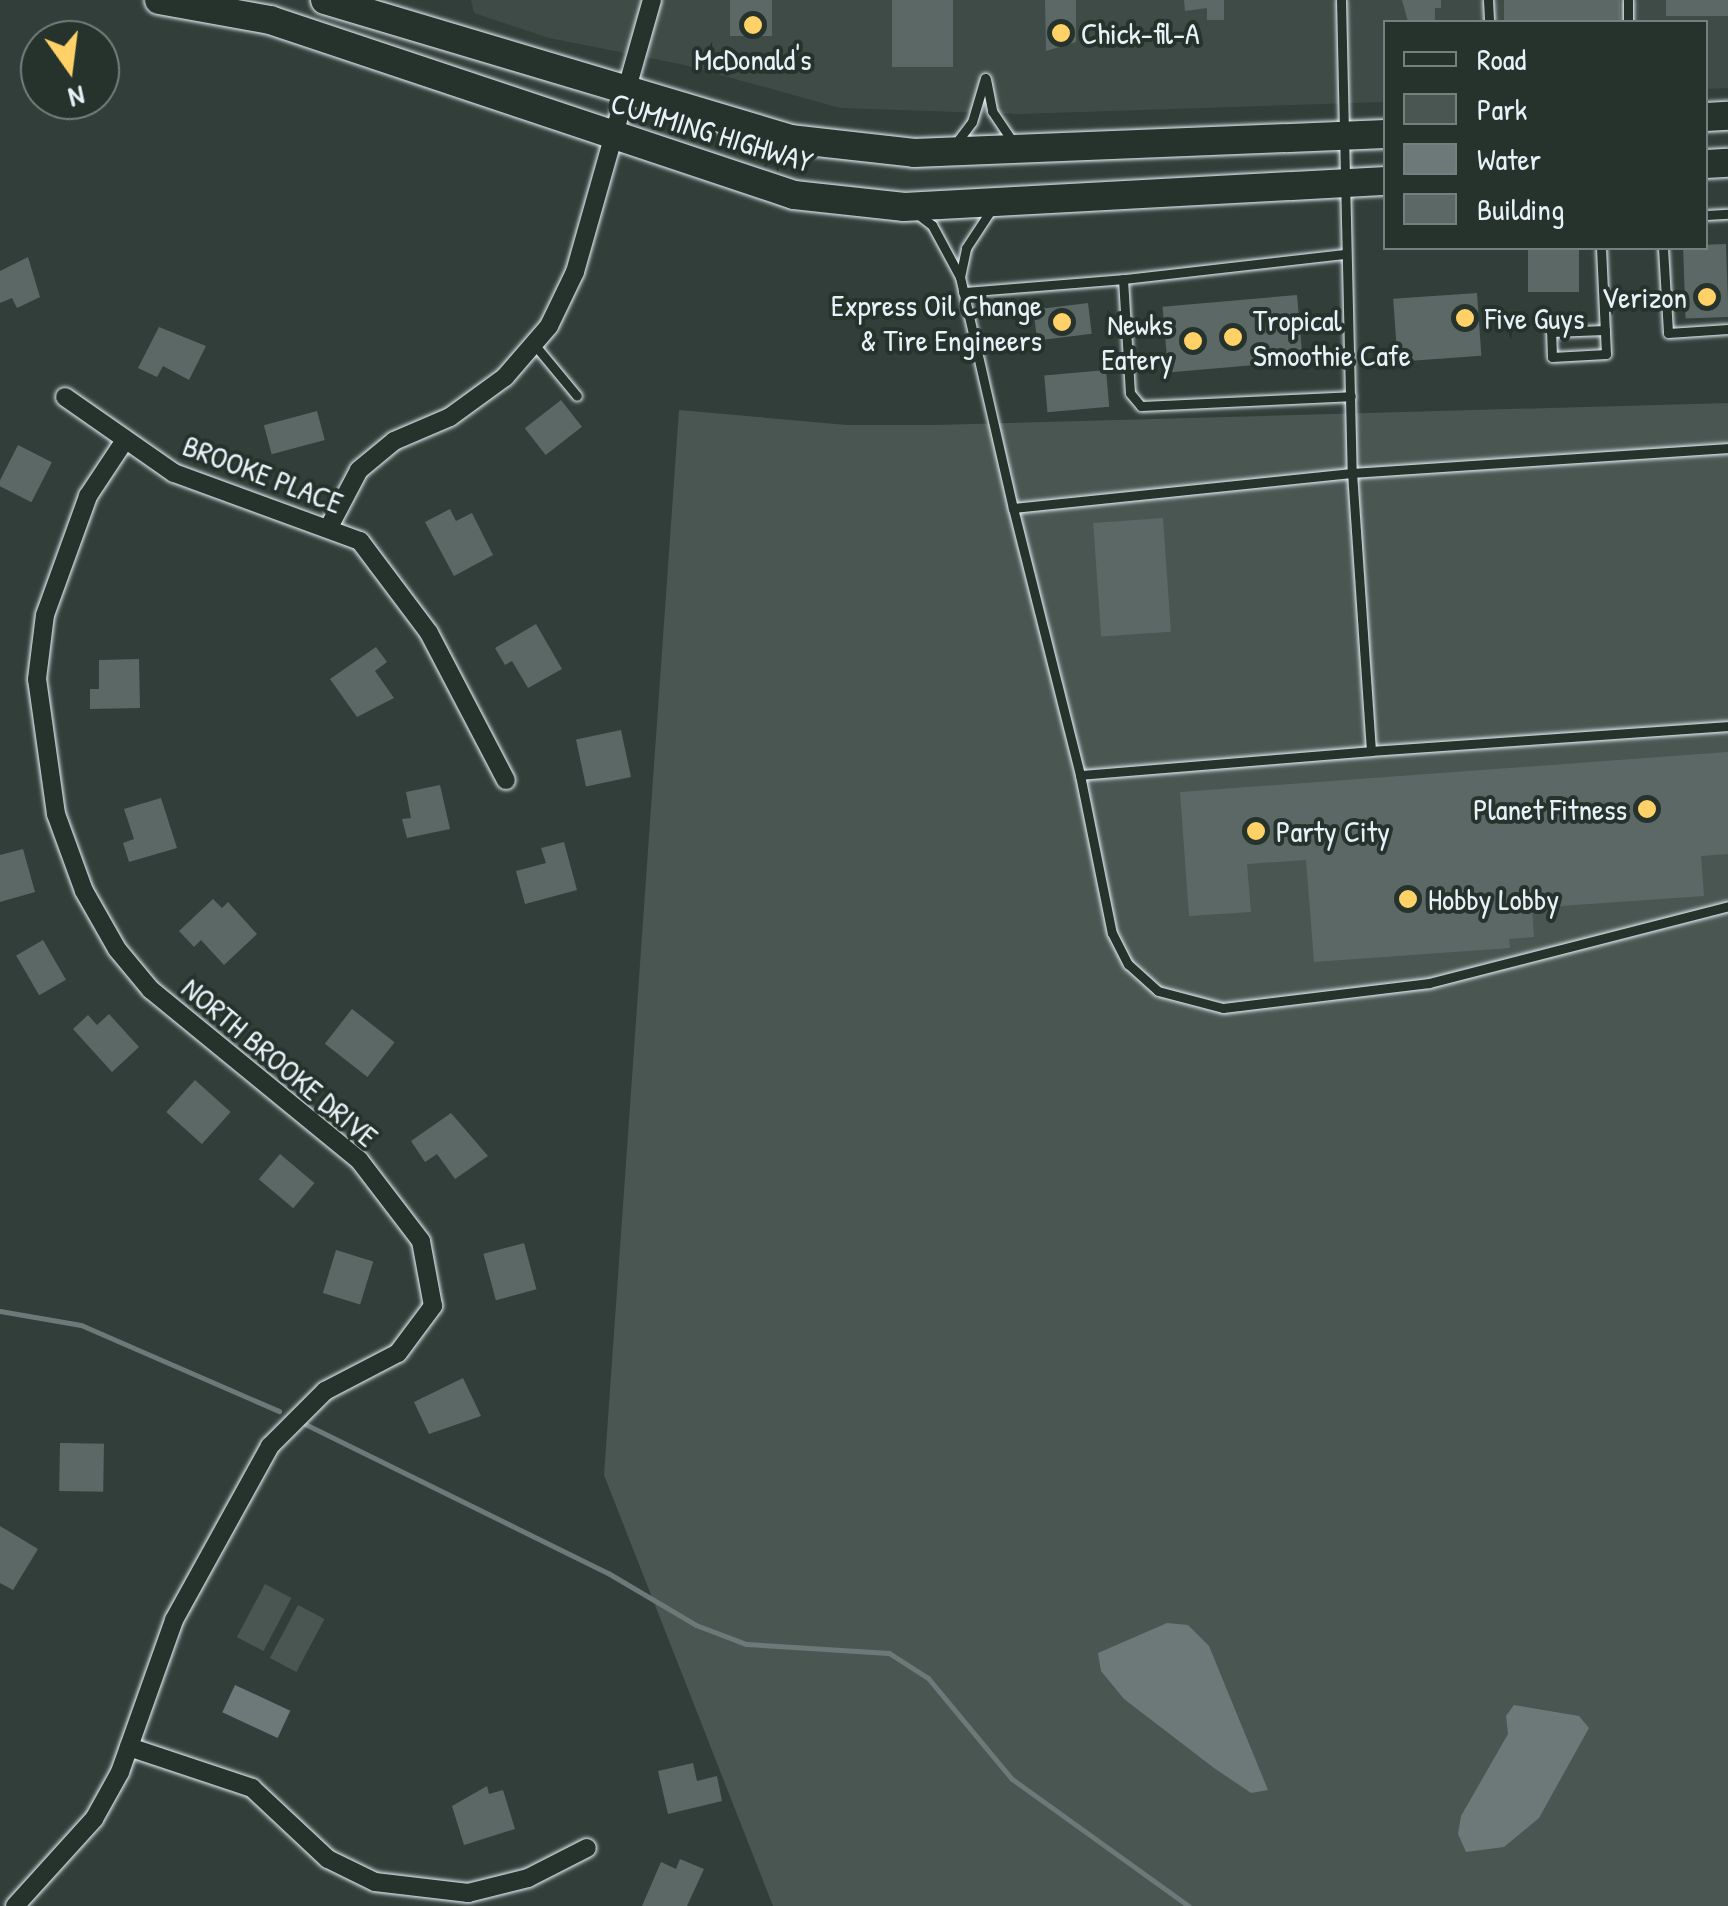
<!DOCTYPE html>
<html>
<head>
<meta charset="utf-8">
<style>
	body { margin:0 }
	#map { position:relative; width:1728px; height:1906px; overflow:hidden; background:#323e39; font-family:"Patrick Hand",sans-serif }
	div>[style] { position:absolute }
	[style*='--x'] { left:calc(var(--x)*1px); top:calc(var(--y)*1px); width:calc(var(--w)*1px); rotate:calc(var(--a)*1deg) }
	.built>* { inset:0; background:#3f4b46 }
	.green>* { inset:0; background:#495651; transform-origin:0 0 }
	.water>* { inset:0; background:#6d7978; transform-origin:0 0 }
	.stream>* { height:5px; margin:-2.5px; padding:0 2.5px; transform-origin:2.5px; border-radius:2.5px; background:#6d7978 }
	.building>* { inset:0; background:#5c6865; transform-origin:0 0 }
	.roads { filter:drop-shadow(0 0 2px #e8f1f8) drop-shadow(0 0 2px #e8f1f8) }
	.service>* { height:9px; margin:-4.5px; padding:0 4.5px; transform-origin:4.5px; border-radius:4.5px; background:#26332d }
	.minor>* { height:18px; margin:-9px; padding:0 9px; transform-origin:9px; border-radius:9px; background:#26332d }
	.primary>* { height:28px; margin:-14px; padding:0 14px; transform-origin:14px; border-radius:14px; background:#26332d }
	.dots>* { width:28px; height:28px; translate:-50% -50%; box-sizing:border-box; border:5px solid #26332d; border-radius:50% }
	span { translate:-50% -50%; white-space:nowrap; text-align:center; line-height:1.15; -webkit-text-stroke:8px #26332d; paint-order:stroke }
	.poi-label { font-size:30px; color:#e8f1f8 }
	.left { translate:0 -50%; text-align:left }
	.right { translate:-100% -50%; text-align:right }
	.street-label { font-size:30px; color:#e8f1f8 }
	.legend { position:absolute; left:1383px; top:20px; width:325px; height:230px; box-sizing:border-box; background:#26332d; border:2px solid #747f7e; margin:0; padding:12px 18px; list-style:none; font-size:30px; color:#e8f1f8 }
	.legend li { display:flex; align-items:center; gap:20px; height:50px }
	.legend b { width:50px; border:2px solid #747f7e }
	.north { position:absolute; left:20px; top:20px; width:100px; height:100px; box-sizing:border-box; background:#26332d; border:2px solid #747f7e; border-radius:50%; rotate:166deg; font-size:28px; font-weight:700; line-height:40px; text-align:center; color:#e8f1f8 }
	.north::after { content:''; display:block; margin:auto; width:35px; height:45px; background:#ffd166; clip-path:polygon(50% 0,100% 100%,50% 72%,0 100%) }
</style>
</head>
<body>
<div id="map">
	<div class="built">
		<i style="clip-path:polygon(471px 0,1728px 0,1728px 88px,1706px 89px,1706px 22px,1386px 22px,1385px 102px,1020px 114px,840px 108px,685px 65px,549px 38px,474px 13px)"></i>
	</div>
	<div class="green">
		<i style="clip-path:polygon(1728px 403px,1728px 1906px,773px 1906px,604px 1475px,679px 410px,847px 425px,936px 425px)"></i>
		<i style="left:265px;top:1584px;width:30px;height:60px;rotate:28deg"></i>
		<i style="left:298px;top:1605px;width:30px;height:60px;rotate:28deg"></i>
	</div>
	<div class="water">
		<i style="clip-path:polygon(1167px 1623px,1188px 1625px,1209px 1646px,1268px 1790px,1251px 1793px,1214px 1768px,1124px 1699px,1101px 1671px,1098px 1653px)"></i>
		<i style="left:235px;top:1685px;width:61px;height:30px;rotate:25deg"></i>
		<i style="clip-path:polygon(1514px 1705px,1579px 1716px,1589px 1728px,1539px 1818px,1504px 1847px,1466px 1852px,1458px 1834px,1461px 1816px,1508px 1734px,1506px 1716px)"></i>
	</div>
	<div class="stream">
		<i style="--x:0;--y:1311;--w:82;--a:9.8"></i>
		<i style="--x:81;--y:1325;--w:216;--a:23.5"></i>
		<i style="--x:305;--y:1424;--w:338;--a:26.2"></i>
		<i style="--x:608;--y:1573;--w:102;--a:30.6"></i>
		<i style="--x:696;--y:1625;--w:53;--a:20.8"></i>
		<i style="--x:746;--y:1644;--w:143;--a:3.6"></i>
		<i style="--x:889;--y:1653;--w:46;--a:32.7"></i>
		<i style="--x:928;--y:1678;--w:131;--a:50.3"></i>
		<i style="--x:1012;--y:1779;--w:218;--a:35.7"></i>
	</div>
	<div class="building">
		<i style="left:730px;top:0;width:42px;height:36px"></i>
		<i style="left:892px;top:0;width:61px;height:67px"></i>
		<i style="clip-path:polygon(1045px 0,1076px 0,1076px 42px,1046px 51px)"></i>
		<i style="clip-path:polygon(1184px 0,1224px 0,1224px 20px,1207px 20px,1207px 8px,1185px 11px)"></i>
		<i style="clip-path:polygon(1402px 0,1441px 0,1441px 8px,1435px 8px,1435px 22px,1408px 22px)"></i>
		<i style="left:1504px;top:0;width:116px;height:22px"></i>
		<i style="left:1666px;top:0;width:62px;height:16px"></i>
		<i style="left:1726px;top:244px;width:73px;height:43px;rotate:88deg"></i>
		<i style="left:1528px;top:248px;width:51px;height:44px"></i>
		<i style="clip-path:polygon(28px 257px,40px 297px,17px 308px,12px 298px,0 303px,0 271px)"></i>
		<i style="left:1477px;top:293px;width:63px;height:84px;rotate:86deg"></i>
		<i style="left:1297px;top:295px;width:66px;height:135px;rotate:85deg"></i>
		<i style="left:1088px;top:303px;width:31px;height:55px;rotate:83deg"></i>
		<i style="clip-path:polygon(159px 327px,206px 346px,189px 380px,163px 366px,157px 377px,138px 368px)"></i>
		<i style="left:1106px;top:370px;width:37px;height:62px;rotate:85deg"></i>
		<i style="left:561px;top:400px;width:34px;height:46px;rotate:52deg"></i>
		<i style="left:317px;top:411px;width:30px;height:55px;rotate:75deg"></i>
		<i style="left:18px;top:445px;width:38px;height:45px;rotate:27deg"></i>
		<i style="clip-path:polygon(450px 509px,456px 521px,472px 513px,493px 555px,454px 576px,425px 522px)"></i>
		<i style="left:1163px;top:518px;width:114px;height:70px;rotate:86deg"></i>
		<i style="clip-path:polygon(536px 624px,562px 669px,528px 688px,512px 661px,505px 665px,495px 648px)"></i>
		<i style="clip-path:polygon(376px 647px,387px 662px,375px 671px,394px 698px,357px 717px,330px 679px)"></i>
		<i style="clip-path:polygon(139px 659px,140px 708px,90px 709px,90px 689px,99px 689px,99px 660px)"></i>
		<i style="left:621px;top:730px;width:48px;height:46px;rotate:78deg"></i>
		<i style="clip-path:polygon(1728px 752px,1728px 854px,1701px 856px,1704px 896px,1532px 908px,1534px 937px,1509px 939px,1510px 948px,1314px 962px,1306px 860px,1247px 864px,1251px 912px,1189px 916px,1180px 792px)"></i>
		<i style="clip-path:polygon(440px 785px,450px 829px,407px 838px,402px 819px,411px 818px,406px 792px)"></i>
		<i style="clip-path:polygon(161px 798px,177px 848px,129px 862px,123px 843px,134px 839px,124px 809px)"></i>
		<i style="clip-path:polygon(564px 842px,577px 890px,525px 904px,516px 871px,546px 863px,541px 848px)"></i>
		<i style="clip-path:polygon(23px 849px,35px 892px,0 902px,0 855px)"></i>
		<i style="clip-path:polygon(213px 899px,222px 908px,228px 902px,257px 934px,224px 965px,201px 940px,194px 947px,179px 931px)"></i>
		<i style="left:43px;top:940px;width:46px;height:31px;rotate:60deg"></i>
		<i style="left:352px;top:1009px;width:54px;height:44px;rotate:38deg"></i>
		<i style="clip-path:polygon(109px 1014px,139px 1047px,112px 1072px,73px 1029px,88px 1015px,97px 1025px)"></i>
		<i style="left:195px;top:1080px;width:48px;height:43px;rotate:42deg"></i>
		<i style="clip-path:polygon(451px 1113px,488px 1156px,455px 1179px,437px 1154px,425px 1162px,411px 1141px)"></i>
		<i style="left:280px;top:1154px;width:45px;height:33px;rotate:40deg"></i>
		<i style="left:524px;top:1243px;width:48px;height:42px;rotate:75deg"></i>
		<i style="left:336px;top:1250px;width:39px;height:45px;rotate:17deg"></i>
		<i style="clip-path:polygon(463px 1378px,481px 1416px,429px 1434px,414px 1402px)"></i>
		<i style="left:60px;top:1443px;width:44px;height:48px;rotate:1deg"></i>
		<i style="clip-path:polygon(0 1526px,38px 1549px,13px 1590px,0 1583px)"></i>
		<i style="clip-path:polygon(693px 1763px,697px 1781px,717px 1776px,722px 1801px,668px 1814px,658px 1771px)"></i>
		<i style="clip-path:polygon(487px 1786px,489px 1794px,503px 1790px,515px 1829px,464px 1845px,452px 1806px)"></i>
		<i style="clip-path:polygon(680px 1859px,704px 1869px,687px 1906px,642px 1906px,661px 1862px,676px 1869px)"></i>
	</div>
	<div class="roads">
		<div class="service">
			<i style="--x:1341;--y:0;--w:473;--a:88.7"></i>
			<i style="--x:1352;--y:473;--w:377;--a:-3.8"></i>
			<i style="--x:1488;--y:0;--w:22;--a:87"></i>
			<i style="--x:1628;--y:0;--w:22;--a:90"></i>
			<i style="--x:986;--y:79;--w:33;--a:79"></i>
			<i style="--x:992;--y:111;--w:37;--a:56"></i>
			<i style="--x:953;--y:147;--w:31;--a:-53"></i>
			<i style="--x:972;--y:122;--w:46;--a:-73.5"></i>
			<i style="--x:916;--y:213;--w:20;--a:37"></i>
			<i style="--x:932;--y:225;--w:59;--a:61.7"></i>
			<i style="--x:960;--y:277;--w:30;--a:-78"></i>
			<i style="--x:966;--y:248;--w:45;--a:-56.7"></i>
			<i style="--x:1706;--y:215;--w:22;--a:-3"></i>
			<i style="--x:1601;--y:248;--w:106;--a:87.3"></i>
			<i style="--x:1606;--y:354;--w:54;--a:176.8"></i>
			<i style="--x:1552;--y:357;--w:25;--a:-92"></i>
			<i style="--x:1551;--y:332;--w:54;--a:-2.1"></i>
			<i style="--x:1663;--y:248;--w:85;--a:86.6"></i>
			<i style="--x:1668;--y:333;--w:60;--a:-3.8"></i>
			<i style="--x:1344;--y:254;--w:222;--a:173.5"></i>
			<i style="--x:1123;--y:279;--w:114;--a:86.5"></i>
			<i style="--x:1130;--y:393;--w:17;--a:50"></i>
			<i style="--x:1141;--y:406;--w:210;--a:-2.7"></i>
			<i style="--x:960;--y:277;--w:237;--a:77.1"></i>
			<i style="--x:1013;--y:508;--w:275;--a:75.9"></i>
			<i style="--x:1080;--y:775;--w:292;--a:-4.7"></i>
			<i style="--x:1371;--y:751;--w:279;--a:-93.9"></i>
			<i style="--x:1352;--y:473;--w:341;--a:174.1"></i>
			<i style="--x:963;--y:292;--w:161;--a:-4.6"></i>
			<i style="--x:534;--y:344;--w:67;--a:50.4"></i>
			<i style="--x:1371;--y:751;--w:358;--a:-4"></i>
			<i style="--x:1080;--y:775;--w:161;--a:78.6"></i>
			<i style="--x:1112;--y:933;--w:35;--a:63"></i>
			<i style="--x:1128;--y:964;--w:40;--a:42"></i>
			<i style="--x:1158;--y:991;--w:67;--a:14.7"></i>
			<i style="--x:1223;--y:1008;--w:208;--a:-6.9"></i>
			<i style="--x:1429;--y:983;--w:309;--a:-14.4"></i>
		</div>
		<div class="minor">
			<i style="--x:65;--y:397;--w:133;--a:34.9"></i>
			<i style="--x:174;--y:473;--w:198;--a:20.1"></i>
			<i style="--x:360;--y:541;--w:115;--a:53.1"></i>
			<i style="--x:429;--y:633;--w:166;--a:62.4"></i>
			<i style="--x:329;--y:527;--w:64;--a:-62.2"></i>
			<i style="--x:359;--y:470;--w:45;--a:-39.6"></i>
			<i style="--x:394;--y:441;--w:61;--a:-23.2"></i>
			<i style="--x:450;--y:417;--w:68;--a:-36"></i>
			<i style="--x:505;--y:377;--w:67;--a:-49.2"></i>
			<i style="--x:549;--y:326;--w:60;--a:-64.3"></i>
			<i style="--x:575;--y:272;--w:283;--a:-74.2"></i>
			<i style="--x:129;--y:1747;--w:130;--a:18.4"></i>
			<i style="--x:252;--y:1788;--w:104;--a:43.1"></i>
			<i style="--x:328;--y:1859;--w:52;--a:26.1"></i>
			<i style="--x:375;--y:1882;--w:94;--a:6.7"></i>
			<i style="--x:468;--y:1893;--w:62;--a:-14"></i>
			<i style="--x:528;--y:1878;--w:66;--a:-27"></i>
			<i style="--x:15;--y:1906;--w:118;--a:-47.8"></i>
			<i style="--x:94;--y:1819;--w:54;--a:-61"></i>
			<i style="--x:120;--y:1772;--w:161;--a:-70.4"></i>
			<i style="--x:174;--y:1620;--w:199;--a:-61.1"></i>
			<i style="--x:270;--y:1446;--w:78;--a:-45"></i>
			<i style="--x:325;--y:1391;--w:82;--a:-27.5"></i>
			<i style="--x:398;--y:1353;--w:59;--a:-53.3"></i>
			<i style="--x:433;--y:1306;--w:66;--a:-100.5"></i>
			<i style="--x:421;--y:1241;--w:102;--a:-127.4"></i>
			<i style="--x:359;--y:1160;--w:269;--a:-140.7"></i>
			<i style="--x:151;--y:990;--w:53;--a:-129.7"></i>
			<i style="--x:117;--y:949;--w:67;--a:-119.6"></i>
			<i style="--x:84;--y:891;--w:82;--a:-110"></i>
			<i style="--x:56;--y:814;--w:136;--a:-98"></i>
			<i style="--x:37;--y:679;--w:64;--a:-82.9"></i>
			<i style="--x:45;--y:615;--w:127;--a:-70.1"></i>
			<i style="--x:88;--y:496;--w:67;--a:-56.5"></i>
		</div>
		<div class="primary">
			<i style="--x:159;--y:0;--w:113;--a:10.2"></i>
			<i style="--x:270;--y:20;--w:552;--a:18.47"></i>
			<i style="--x:794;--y:195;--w:111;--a:6.2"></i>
			<i style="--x:904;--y:207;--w:483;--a:-3.1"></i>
			<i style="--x:325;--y:0;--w:485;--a:16.6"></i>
			<i style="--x:790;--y:139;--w:125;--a:6.4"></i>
			<i style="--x:914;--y:153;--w:472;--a:-2.3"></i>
			<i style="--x:1706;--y:117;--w:22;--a:-3"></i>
			<i style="--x:1706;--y:164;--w:22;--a:-3"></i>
		</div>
	</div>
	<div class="dots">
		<i style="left:753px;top:25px;background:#ffd166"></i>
		<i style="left:1061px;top:33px;background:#ffd166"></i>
		<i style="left:1707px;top:297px;background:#ffd166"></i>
		<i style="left:1465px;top:318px;background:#ffd166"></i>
		<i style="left:1062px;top:322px;background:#ffd166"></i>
		<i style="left:1233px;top:337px;background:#ffd166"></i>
		<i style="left:1193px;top:341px;background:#ffd166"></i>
		<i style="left:1647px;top:809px;background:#ffd166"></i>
		<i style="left:1256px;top:831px;background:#ffd166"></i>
		<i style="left:1408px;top:899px;background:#ffd166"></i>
	</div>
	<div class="poi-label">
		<span class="left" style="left:1081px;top:33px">Chick-fil-A</span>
		<span style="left:753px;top:59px">McDonald's</span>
		<span class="right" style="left:1687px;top:297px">Verizon</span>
		<span class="right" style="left:1042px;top:322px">Express Oil Change<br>&amp; Tire Engineers</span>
		<span class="left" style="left:1485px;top:318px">Five Guys</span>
		<span class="left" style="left:1253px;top:337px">Tropical<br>Smoothie Cafe</span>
		<span class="right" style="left:1173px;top:341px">Newks<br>Eatery</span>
		<span class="right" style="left:1627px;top:809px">Planet Fitness</span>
		<span class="left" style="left:1276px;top:831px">Party City</span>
		<span class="left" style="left:1428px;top:899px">Hobby Lobby</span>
	</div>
	<div class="street-label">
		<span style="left:712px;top:132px;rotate:17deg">CUMMING HIGHWAY</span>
		<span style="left:263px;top:474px;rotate:21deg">BROOKE PLACE</span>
		<span style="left:280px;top:1062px;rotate:40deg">NORTH BROOKE DRIVE</span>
	</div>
	<ul class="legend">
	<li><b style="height:12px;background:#26332d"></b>Road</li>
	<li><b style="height:28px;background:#495651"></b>Park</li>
	<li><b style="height:28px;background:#6d7978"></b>Water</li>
	<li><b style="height:28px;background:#5c6865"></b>Building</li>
	</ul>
	<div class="north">N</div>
</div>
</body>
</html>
